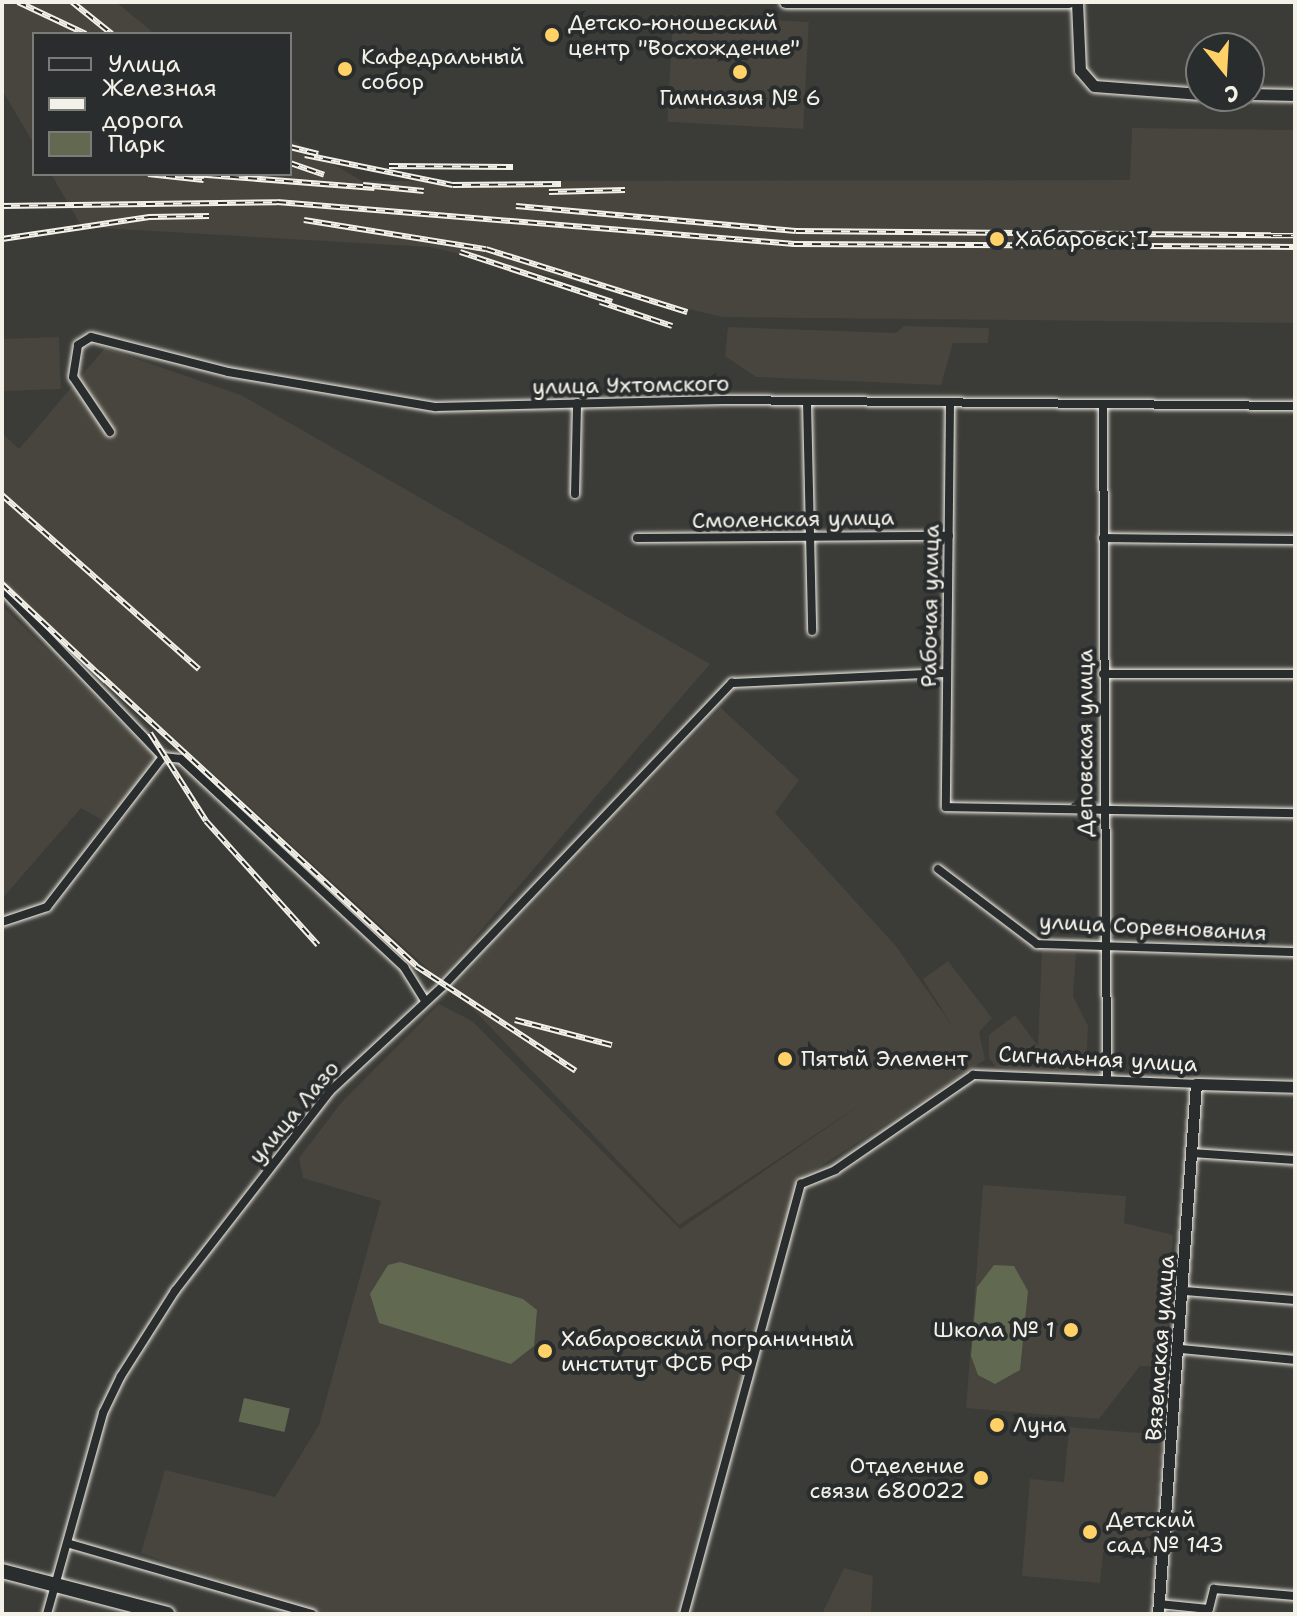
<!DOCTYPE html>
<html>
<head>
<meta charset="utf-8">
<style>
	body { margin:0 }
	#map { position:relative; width:1297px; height:1616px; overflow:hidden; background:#3b3b37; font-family:"Shantell Sans",sans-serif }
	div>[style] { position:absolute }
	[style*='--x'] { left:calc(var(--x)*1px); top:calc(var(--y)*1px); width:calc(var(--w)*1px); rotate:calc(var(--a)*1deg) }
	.built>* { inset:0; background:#47453d; transform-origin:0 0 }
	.green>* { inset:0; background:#616a51; transform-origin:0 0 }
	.roads { filter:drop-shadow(0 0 2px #f4f1e8) drop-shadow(0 0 2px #f4f1e8) }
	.minor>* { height:8px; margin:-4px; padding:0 4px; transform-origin:4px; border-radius:4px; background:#2a2d2e }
	.tertiary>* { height:11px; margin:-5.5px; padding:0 5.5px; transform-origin:5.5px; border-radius:5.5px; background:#2a2d2e }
	.secondary>* { height:12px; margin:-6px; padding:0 6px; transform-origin:6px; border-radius:6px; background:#2a2d2e }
	.trunk>* { height:14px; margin:-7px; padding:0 7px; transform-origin:7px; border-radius:7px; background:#2a2d2e }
	.rail>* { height:6px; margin-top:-3px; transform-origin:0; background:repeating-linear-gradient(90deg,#2a2d2e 0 9px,#f4f1e8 0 18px); box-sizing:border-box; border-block:2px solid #f4f1e8 }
	.dots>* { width:22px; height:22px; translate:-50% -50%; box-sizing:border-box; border:4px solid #2a2d2e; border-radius:50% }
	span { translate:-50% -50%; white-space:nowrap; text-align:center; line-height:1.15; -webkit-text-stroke:8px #2a2d2e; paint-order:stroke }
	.poi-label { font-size:22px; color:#f4f1e8 }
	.left { translate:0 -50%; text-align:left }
	.right { translate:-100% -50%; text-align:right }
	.street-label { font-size:22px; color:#f4f1e8 }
	.frame { position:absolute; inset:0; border:4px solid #f4f1e8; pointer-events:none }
	.legend { position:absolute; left:32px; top:32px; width:260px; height:144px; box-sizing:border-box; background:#2a2d2e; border:2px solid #7b7b78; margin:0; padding:10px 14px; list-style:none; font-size:24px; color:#f4f1e8 }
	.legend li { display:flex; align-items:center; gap:16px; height:40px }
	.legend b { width:40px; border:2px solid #7b7b78 }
	.north { position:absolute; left:1185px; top:32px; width:80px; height:80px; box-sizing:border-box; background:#2a2d2e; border:2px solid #7b7b78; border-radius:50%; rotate:162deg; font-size:22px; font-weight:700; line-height:32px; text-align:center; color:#f4f1e8 }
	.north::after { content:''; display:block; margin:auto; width:28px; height:36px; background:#ffd166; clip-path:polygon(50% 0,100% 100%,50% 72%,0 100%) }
</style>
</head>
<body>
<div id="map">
	<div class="built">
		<i style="clip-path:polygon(2px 2px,116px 2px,155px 34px,34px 34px,34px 144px,2px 90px)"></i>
		<i style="left:673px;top:15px;width:136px;height:107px;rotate:3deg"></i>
		<i style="clip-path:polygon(1132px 128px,1295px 130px,1295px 323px,722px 317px,430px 247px,82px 227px,51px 174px,290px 174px,290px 139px,362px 181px,1130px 180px)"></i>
		<i style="clip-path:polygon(904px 326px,989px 328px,988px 343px,953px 343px,941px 385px,756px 377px,725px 356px,728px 327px,896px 333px)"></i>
		<i style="left:59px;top:337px;width:52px;height:57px;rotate:88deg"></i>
		<i style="clip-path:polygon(105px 348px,241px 395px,710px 664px,439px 979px,2px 582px,2px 433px,19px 449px)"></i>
		<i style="clip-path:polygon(2px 606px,158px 759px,106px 822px,81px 808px,2px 899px)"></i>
		<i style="clip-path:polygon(721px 708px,799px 780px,775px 813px,895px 945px,953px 1027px,923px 979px,948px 961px,992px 1018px,979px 1032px,985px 1060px,799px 1180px,676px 1614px,318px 1614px,141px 1553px,165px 1470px,275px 1497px,319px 1425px,381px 1201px,303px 1178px,299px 1158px,341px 1103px,439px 1004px,472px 1021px,680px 1229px,866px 1101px,679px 1225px,453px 988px)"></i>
		<i style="clip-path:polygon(1042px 950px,1076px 953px,1073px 996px,1088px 1026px,1086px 1075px,996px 1067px,989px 1058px,989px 1035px,1015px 1015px,1038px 1046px)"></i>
		<i style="clip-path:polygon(983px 1185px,1126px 1196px,1124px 1223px,1173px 1235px,1165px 1367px,1140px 1366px,1099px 1419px,966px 1408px)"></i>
		<i style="clip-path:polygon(1069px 1427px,1163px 1435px,1152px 1556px,1103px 1552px,1100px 1583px,1022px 1576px,1030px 1479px,1064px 1482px)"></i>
		<i style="clip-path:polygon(844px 1568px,873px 1576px,871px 1614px,822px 1614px)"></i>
	</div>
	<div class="green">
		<i style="clip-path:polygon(400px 1262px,523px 1299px,537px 1310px,534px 1346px,511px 1364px,379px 1323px,370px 1294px,388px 1265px)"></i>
		<i style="clip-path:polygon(994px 1265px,1014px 1266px,1028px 1291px,1020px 1370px,995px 1384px,978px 1375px,971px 1356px,977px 1287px)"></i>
		<i style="left:244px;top:1398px;width:47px;height:24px;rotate:13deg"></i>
	</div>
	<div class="roads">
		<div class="minor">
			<i style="--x:807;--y:402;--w:229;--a:88.7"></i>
			<i style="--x:950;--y:405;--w:402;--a:90.6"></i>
			<i style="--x:946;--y:807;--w:349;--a:1"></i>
			<i style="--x:1103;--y:405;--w:675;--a:89.66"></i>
			<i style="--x:110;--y:432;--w:66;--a:-123.9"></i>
			<i style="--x:73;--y:377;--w:32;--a:-81"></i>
			<i style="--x:78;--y:345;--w:15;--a:-32"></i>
			<i style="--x:91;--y:337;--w:141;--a:14.3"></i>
			<i style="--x:228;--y:372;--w:211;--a:9.6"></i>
			<i style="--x:436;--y:407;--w:287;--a:-1.4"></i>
			<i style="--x:723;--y:400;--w:572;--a:0.6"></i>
			<i style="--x:575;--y:494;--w:91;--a:-88.7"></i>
			<i style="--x:637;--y:538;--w:312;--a:-0.4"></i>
			<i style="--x:1103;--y:538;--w:192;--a:0.6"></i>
			<i style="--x:2;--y:589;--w:233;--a:46.2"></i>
			<i style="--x:163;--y:757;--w:18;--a:6"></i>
			<i style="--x:181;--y:759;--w:305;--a:43"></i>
			<i style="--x:404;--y:967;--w:40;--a:58"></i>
			<i style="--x:1103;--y:674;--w:192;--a:0"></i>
			<i style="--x:938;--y:869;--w:124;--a:37.1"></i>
			<i style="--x:1037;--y:944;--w:258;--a:1.8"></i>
			<i style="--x:2;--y:922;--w:47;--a:-18.4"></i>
			<i style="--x:47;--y:907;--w:190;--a:-52.3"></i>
			<i style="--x:1192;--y:1153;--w:103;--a:3.9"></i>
			<i style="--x:1185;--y:1291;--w:110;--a:4.7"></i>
			<i style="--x:1181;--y:1349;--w:115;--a:5.5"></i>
			<i style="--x:70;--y:1544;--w:252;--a:16.1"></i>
			<i style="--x:1159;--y:1604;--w:50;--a:5.7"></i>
			<i style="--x:1209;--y:1609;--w:21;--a:-76"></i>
			<i style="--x:1214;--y:1589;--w:81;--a:4.9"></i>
			<i style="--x:47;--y:1614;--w:209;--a:-74.4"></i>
			<i style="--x:103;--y:1413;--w:41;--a:-64.1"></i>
			<i style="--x:121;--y:1376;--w:101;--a:-57.6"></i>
			<i style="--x:175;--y:1291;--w:253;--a:-52.2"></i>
			<i style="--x:330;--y:1091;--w:154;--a:-42.9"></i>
			<i style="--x:443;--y:986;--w:419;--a:-46.4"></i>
			<i style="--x:732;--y:683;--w:215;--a:-2.7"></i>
			<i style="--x:684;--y:1614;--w:446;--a:-74.8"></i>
			<i style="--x:801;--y:1184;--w:37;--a:-22"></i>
			<i style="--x:835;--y:1170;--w:168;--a:-34.5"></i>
			<i style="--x:973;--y:1075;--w:223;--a:2.3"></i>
		</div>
		<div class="tertiary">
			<i style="--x:1077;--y:2;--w:68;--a:87.5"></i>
			<i style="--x:1080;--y:70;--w:21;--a:49"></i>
			<i style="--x:1094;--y:86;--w:107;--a:4.3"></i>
			<i style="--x:1249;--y:94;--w:46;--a:1.2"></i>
			<i style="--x:1158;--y:1614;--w:531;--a:-85.9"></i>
			<i style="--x:1196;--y:1084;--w:99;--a:1.7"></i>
		</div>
		<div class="secondary">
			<i style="--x:786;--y:2;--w:283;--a:0"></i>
		</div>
		<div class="trunk">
			<i style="--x:2;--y:1571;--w:171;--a:14.6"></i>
		</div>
	</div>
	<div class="rail">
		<i style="--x:18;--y:2;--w:75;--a:25.2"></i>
		<i style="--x:72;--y:2;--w:51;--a:38.7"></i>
		<i style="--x:290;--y:147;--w:29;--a:14"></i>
		<i style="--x:305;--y:155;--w:151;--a:11.5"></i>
		<i style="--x:453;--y:185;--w:108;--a:-0.5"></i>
		<i style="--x:290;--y:163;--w:36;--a:19"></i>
		<i style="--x:389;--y:166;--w:124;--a:0.5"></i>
		<i style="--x:148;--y:174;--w:56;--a:6.1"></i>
		<i style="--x:194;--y:174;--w:181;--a:4.4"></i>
		<i style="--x:363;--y:185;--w:61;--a:5.6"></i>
		<i style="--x:549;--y:192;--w:76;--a:-1.5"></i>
		<i style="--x:2;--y:206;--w:275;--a:-0.8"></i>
		<i style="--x:277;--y:202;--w:519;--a:4.64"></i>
		<i style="--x:794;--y:244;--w:501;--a:0.34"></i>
		<i style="--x:516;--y:206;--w:281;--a:5.1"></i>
		<i style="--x:796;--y:231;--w:499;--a:0.5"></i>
		<i style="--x:304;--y:220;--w:184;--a:9.1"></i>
		<i style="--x:486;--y:249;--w:211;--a:17.4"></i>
		<i style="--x:2;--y:239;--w:149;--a:-8.5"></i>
		<i style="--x:149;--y:217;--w:60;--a:-1"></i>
		<i style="--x:460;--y:252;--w:160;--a:18.2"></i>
		<i style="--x:600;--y:302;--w:76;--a:18.4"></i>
		<i style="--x:2;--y:495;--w:263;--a:41.5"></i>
		<i style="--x:2;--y:584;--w:142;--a:43"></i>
		<i style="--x:99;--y:674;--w:431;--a:42.6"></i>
		<i style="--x:416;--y:966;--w:191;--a:33.3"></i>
		<i style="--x:150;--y:733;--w:104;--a:57.5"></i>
		<i style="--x:206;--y:821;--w:167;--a:47.9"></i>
		<i style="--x:515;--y:1020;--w:100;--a:14.5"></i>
	</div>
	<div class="dots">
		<i style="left:552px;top:35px;background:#ffd166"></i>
		<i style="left:345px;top:69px;background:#ffd166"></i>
		<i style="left:740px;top:72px;background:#ffd166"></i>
		<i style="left:997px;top:239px;background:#ffd166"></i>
		<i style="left:785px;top:1059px;background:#ffd166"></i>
		<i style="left:1071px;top:1330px;background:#ffd166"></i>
		<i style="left:545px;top:1351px;background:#ffd166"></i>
		<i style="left:997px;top:1425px;background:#ffd166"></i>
		<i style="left:981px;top:1478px;background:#ffd166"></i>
		<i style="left:1090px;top:1532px;background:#ffd166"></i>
	</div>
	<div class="poi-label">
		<span class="left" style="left:568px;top:35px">Детско-юношеский<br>центр "Восхождение"</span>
		<span class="left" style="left:361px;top:69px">Кафедральный<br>собор</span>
		<span style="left:740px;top:98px">Гимназия № 6</span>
		<span class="left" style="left:1015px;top:239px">Хабаровск I</span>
		<span class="left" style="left:801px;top:1059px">Пятый Элемент</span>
		<span class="right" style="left:1055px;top:1330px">Школа № 1</span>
		<span class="left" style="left:561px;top:1351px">Хабаровский пограничный<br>институт ФСБ РФ</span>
		<span class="left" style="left:1013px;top:1425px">Луна</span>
		<span class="right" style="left:965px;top:1478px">Отделение<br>связи 680022</span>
		<span class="left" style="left:1106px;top:1532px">Детский<br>сад № 143</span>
	</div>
	<div class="street-label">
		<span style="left:631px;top:385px;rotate:-1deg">улица Ухтомского</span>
		<span style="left:793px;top:519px;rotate:-1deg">Смоленская улица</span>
		<span style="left:930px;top:606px;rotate:-89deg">Рабочая улица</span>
		<span style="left:1085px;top:743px;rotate:-90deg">Деповская улица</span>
		<span style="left:1153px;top:927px;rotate:3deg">улица Соревнования</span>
		<span style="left:1098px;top:1059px;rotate:3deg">Сигнальная улица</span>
		<span style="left:294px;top:1112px;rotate:-50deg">улица Лазо</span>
		<span style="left:1160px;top:1348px;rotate:-86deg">Вяземская улица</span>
	</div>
	<div class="frame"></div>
	<ul class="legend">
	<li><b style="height:10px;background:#2a2d2e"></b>Улица</li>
	<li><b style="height:10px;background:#f4f1e8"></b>Железная дорога</li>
	<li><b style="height:22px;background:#616a51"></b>Парк</li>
	</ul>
	<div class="north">С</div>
</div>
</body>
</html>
